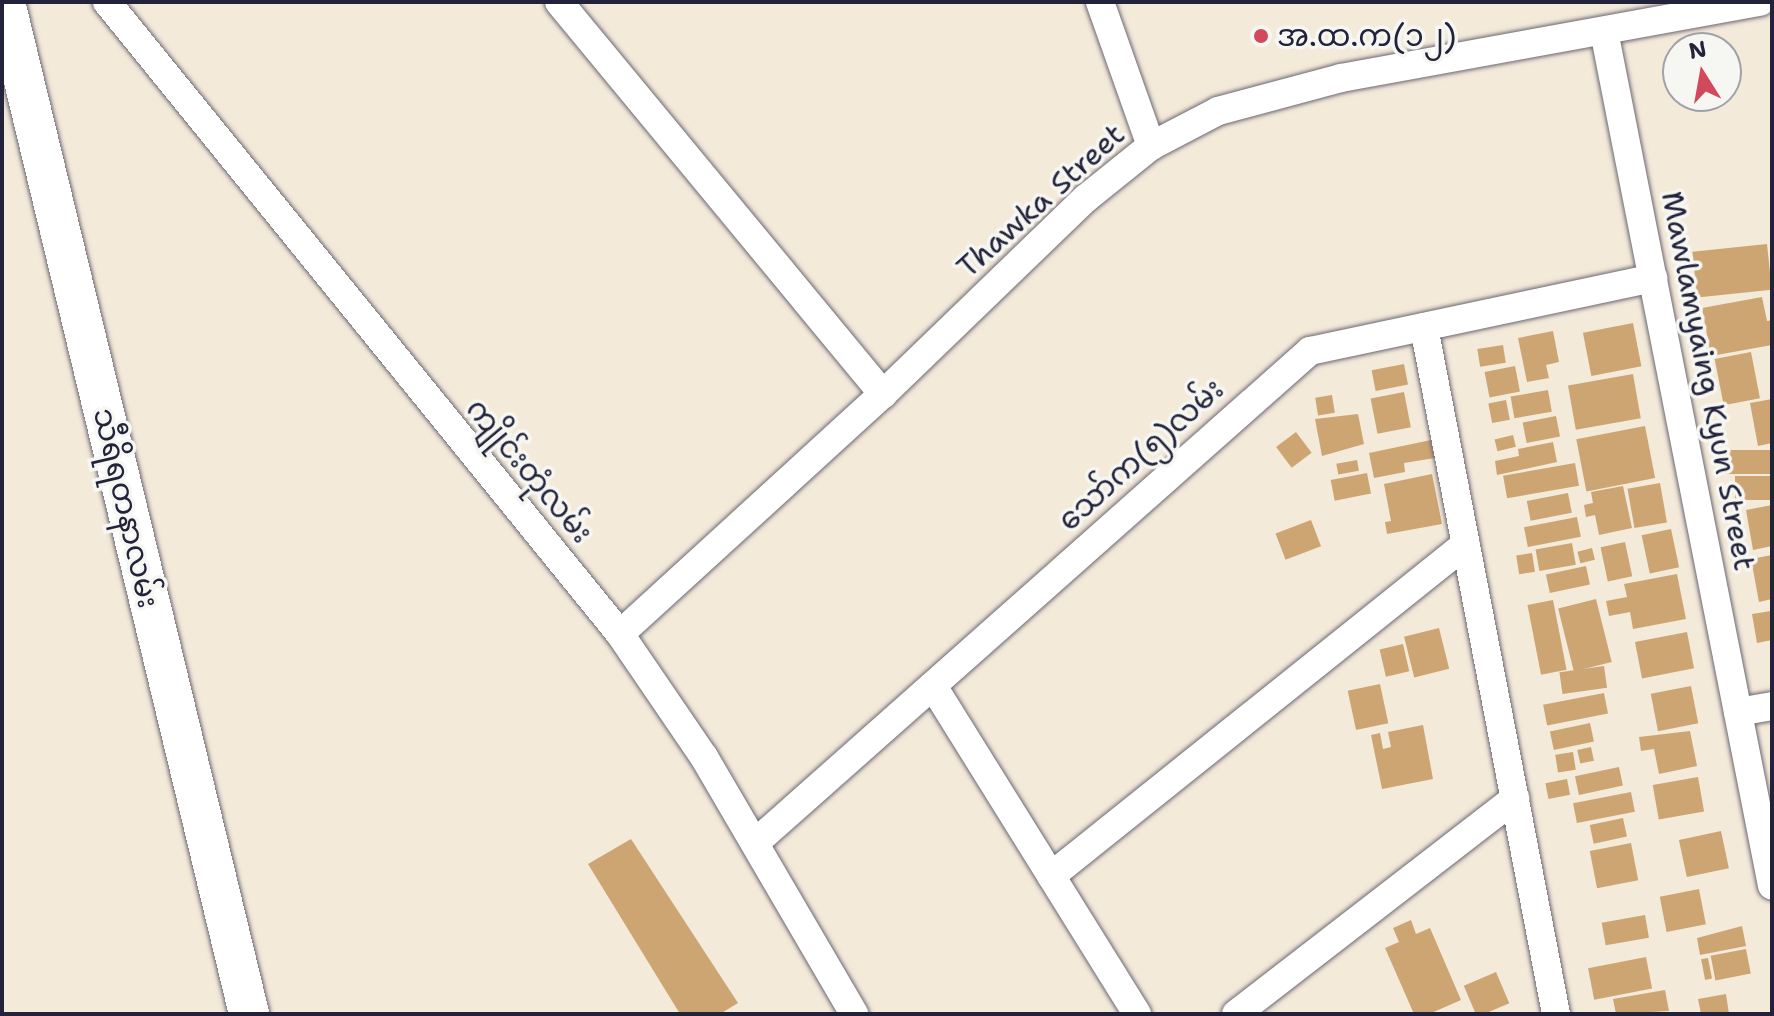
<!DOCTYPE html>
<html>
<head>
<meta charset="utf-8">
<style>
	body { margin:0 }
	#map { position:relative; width:1774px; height:1016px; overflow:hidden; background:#f4eada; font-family:"Shantell Sans","Noto Sans Myanmar",sans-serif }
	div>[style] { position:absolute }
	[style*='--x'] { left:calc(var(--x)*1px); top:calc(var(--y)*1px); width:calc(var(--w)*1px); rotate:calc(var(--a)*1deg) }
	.building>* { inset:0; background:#cda572; transform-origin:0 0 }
	.roads { filter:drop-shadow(0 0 2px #6c6873) drop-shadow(0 0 2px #6c6873) }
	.minor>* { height:28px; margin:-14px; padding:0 14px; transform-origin:14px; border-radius:14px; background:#fff }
	.secondary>* { height:40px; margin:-20px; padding:0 20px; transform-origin:20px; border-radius:20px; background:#fff }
	.dots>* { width:22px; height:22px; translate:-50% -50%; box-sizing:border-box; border:4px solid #f6f6f2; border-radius:50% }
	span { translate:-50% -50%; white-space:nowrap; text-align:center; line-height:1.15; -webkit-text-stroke:7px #f6f6f2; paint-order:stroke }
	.poi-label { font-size:30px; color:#22223b }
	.left { translate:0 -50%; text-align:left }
	.street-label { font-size:30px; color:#22223b }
	.frame { position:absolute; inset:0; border:4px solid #22223b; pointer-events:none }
	.north { position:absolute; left:1662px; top:32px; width:80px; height:80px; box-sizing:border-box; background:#f6f6f2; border:2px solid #a1a1a9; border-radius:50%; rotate:349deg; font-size:22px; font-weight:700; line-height:32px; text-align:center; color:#22223b }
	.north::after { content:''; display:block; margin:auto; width:28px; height:36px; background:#d1495b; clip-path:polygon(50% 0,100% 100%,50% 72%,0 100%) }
</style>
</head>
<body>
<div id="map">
	<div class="building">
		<i style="left:1767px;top:244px;width:46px;height:75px;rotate:84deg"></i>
		<i style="clip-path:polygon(1762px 297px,1767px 321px,1772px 320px,1772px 345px,1711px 356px,1702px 308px)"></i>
		<i style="left:1633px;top:323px;width:44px;height:51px;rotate:79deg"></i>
		<i style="clip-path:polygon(1553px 331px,1559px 362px,1546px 365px,1549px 378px,1527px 382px,1518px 338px)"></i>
		<i style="left:1503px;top:345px;width:18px;height:26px;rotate:81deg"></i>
		<i style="left:1751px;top:352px;width:47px;height:37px;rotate:79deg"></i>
		<i style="left:1404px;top:364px;width:21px;height:33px;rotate:79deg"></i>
		<i style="left:1515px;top:366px;width:26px;height:31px;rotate:79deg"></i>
		<i style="left:1633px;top:374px;width:45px;height:66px;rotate:80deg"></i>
		<i style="left:1548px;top:390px;width:22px;height:38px;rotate:80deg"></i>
		<i style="left:1404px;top:392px;width:36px;height:34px;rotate:79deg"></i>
		<i style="left:1332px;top:395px;width:18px;height:17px;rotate:81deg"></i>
		<i style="clip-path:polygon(1772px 399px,1772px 443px,1758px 446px,1750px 403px)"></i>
		<i style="left:1506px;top:400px;width:20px;height:18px;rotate:79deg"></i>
		<i style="clip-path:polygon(1358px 414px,1364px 444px,1322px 456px,1315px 419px)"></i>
		<i style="left:1556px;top:416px;width:21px;height:34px;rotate:79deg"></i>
		<i style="left:1645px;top:426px;width:53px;height:70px;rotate:79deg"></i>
		<i style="left:1296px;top:432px;width:26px;height:25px;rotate:53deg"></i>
		<i style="left:1513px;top:435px;width:12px;height:19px;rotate:76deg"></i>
		<i style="clip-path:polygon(1431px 440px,1435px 458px,1404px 463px,1405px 472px,1374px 478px,1369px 453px)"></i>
		<i style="clip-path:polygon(1553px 442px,1557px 462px,1497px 475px,1495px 461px,1519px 456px,1518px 449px)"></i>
		<i style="left:1772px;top:450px;width:24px;height:48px;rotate:90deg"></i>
		<i style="left:1357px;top:460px;width:11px;height:21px;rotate:80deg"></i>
		<i style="left:1575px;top:463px;width:23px;height:73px;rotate:80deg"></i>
		<i style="left:1367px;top:473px;width:21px;height:37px;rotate:79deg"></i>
		<i style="clip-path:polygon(1432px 474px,1442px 524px,1387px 534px,1385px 522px,1391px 521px,1384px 484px)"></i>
		<i style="left:1772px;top:476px;width:24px;height:37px;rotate:90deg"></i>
		<i style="left:1660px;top:483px;width:40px;height:33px;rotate:80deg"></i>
		<i style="clip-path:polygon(1623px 486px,1632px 528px,1599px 535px,1595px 515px,1586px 517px,1584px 505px,1593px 503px,1591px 492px)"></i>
		<i style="left:1568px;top:493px;width:20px;height:42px;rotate:79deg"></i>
		<i style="clip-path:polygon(1772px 505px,1772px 546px,1753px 550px,1746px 510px)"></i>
		<i style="left:1577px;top:517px;width:20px;height:54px;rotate:79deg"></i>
		<i style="left:1311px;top:520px;width:28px;height:38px;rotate:69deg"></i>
		<i style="left:1671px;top:529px;width:39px;height:30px;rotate:78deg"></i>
		<i style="left:1625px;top:542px;width:35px;height:25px;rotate:78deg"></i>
		<i style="left:1572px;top:543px;width:22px;height:37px;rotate:80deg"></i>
		<i style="left:1592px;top:548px;width:12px;height:15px;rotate:76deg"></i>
		<i style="left:1532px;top:553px;width:19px;height:16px;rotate:81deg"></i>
		<i style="clip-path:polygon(1772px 555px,1772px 599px,1759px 602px,1751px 559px)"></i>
		<i style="left:1586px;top:566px;width:19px;height:41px;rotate:78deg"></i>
		<i style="clip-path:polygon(1677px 574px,1686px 619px,1633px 629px,1630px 612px,1609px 616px,1606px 601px,1627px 597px,1624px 584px)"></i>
		<i style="left:1596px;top:599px;width:65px;height:39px;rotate:76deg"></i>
		<i style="left:1553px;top:600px;width:71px;height:26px;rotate:79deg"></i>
		<i style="clip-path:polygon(1771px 611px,1772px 640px,1757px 643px,1752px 614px)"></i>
		<i style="left:1439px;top:628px;width:42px;height:36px;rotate:76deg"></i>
		<i style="left:1687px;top:632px;width:37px;height:53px;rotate:79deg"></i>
		<i style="left:1403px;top:644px;width:28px;height:24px;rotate:77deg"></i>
		<i style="left:1604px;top:666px;width:22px;height:45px;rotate:82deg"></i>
		<i style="left:1380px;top:684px;width:40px;height:33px;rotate:78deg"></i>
		<i style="left:1691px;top:686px;width:38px;height:41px;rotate:79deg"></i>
		<i style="left:1604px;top:693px;width:21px;height:62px;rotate:79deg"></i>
		<i style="left:1590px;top:723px;width:19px;height:41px;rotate:78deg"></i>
		<i style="clip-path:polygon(1423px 725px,1433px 779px,1382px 789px,1371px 735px,1380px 733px,1383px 749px,1391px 747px,1388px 732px)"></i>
		<i style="clip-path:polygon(1690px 731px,1697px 766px,1659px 774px,1654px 749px,1641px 751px,1639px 737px)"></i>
		<i style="left:1591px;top:747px;width:14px;height:14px;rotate:78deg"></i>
		<i style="left:1573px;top:752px;width:18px;height:18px;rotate:81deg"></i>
		<i style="left:1619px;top:767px;width:19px;height:45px;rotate:78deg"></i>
		<i style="left:1698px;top:777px;width:35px;height:46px;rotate:80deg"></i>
		<i style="left:1567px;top:779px;width:16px;height:22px;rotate:79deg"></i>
		<i style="left:1631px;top:792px;width:20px;height:59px;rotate:79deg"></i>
		<i style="left:1623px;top:818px;width:19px;height:34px;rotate:78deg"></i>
		<i style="left:1721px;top:831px;width:38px;height:43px;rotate:78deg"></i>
		<i style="clip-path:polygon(631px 839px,738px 1003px,720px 1014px,680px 1014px,588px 864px)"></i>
		<i style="left:1631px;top:843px;width:38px;height:42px;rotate:79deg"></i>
		<i style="left:1699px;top:889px;width:36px;height:40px;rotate:79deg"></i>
		<i style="left:1645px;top:915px;width:23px;height:44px;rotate:80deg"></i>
		<i style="clip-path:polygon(1411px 920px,1416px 934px,1430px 928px,1461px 1000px,1429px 1014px,1414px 1014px,1385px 948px,1399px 942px,1393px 928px)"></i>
		<i style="clip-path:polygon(1742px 926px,1746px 946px,1700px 955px,1697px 938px)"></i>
		<i style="left:1746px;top:949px;width:25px;height:36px;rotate:79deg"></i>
		<i style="left:1646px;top:957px;width:32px;height:59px;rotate:79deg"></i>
		<i style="left:1708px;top:958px;width:21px;height:7px;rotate:79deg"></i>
		<i style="left:1496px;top:972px;width:34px;height:35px;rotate:67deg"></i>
		<i style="clip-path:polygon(1665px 990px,1669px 1011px,1616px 1014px,1613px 999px)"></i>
		<i style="clip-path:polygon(1726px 994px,1729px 1014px,1701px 1014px,1698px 999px)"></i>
	</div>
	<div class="roads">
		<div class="minor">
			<i style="--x:107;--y:2;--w:814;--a:50.93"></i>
			<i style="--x:620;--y:634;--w:149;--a:55.7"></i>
			<i style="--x:704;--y:757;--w:298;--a:59.7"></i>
			<i style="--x:559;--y:2;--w:509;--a:50.43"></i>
			<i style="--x:1100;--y:2;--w:153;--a:70.5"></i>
			<i style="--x:1604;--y:31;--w:871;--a:78.88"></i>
			<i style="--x:1424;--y:327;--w:700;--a:79.12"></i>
			<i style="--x:620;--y:634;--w:356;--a:-42.4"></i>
			<i style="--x:883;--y:394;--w:281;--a:-44"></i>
			<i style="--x:1085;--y:199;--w:85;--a:-38.8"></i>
			<i style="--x:1151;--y:146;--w:76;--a:-27.6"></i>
			<i style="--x:1218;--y:111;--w:127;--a:-15"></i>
			<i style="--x:1341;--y:78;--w:426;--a:-10.3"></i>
			<i style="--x:933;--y:686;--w:386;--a:58.1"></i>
			<i style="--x:1738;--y:712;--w:35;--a:-10"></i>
			<i style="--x:755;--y:843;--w:742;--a:-41.56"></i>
			<i style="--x:1310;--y:351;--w:351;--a:-12"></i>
			<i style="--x:1051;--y:876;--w:531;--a:-38.66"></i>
			<i style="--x:1236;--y:1014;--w:353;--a:-37.7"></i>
		</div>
		<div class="secondary">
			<i style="--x:5;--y:2;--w:1041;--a:76.44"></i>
		</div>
	</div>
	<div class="dots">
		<i style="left:1261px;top:36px;background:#d1495b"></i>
	</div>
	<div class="poi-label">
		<span class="left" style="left:1277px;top:36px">အ.ထ.က(၁၂)</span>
	</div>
	<div class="street-label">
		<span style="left:1041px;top:201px;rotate:-42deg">Thawka Street</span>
		<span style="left:1708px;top:381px;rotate:79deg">Mawlamyaing Kyun Street</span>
		<span style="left:1141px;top:455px;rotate:-42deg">သော်က(၅)လမ်း</span>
		<span style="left:529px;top:471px;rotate:50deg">ကျိုင်းတုံလမ်း</span>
		<span style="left:126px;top:508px;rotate:77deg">သီရိရတနာလမ်း</span>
	</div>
	<div class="frame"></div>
	<div class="north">N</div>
</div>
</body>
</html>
